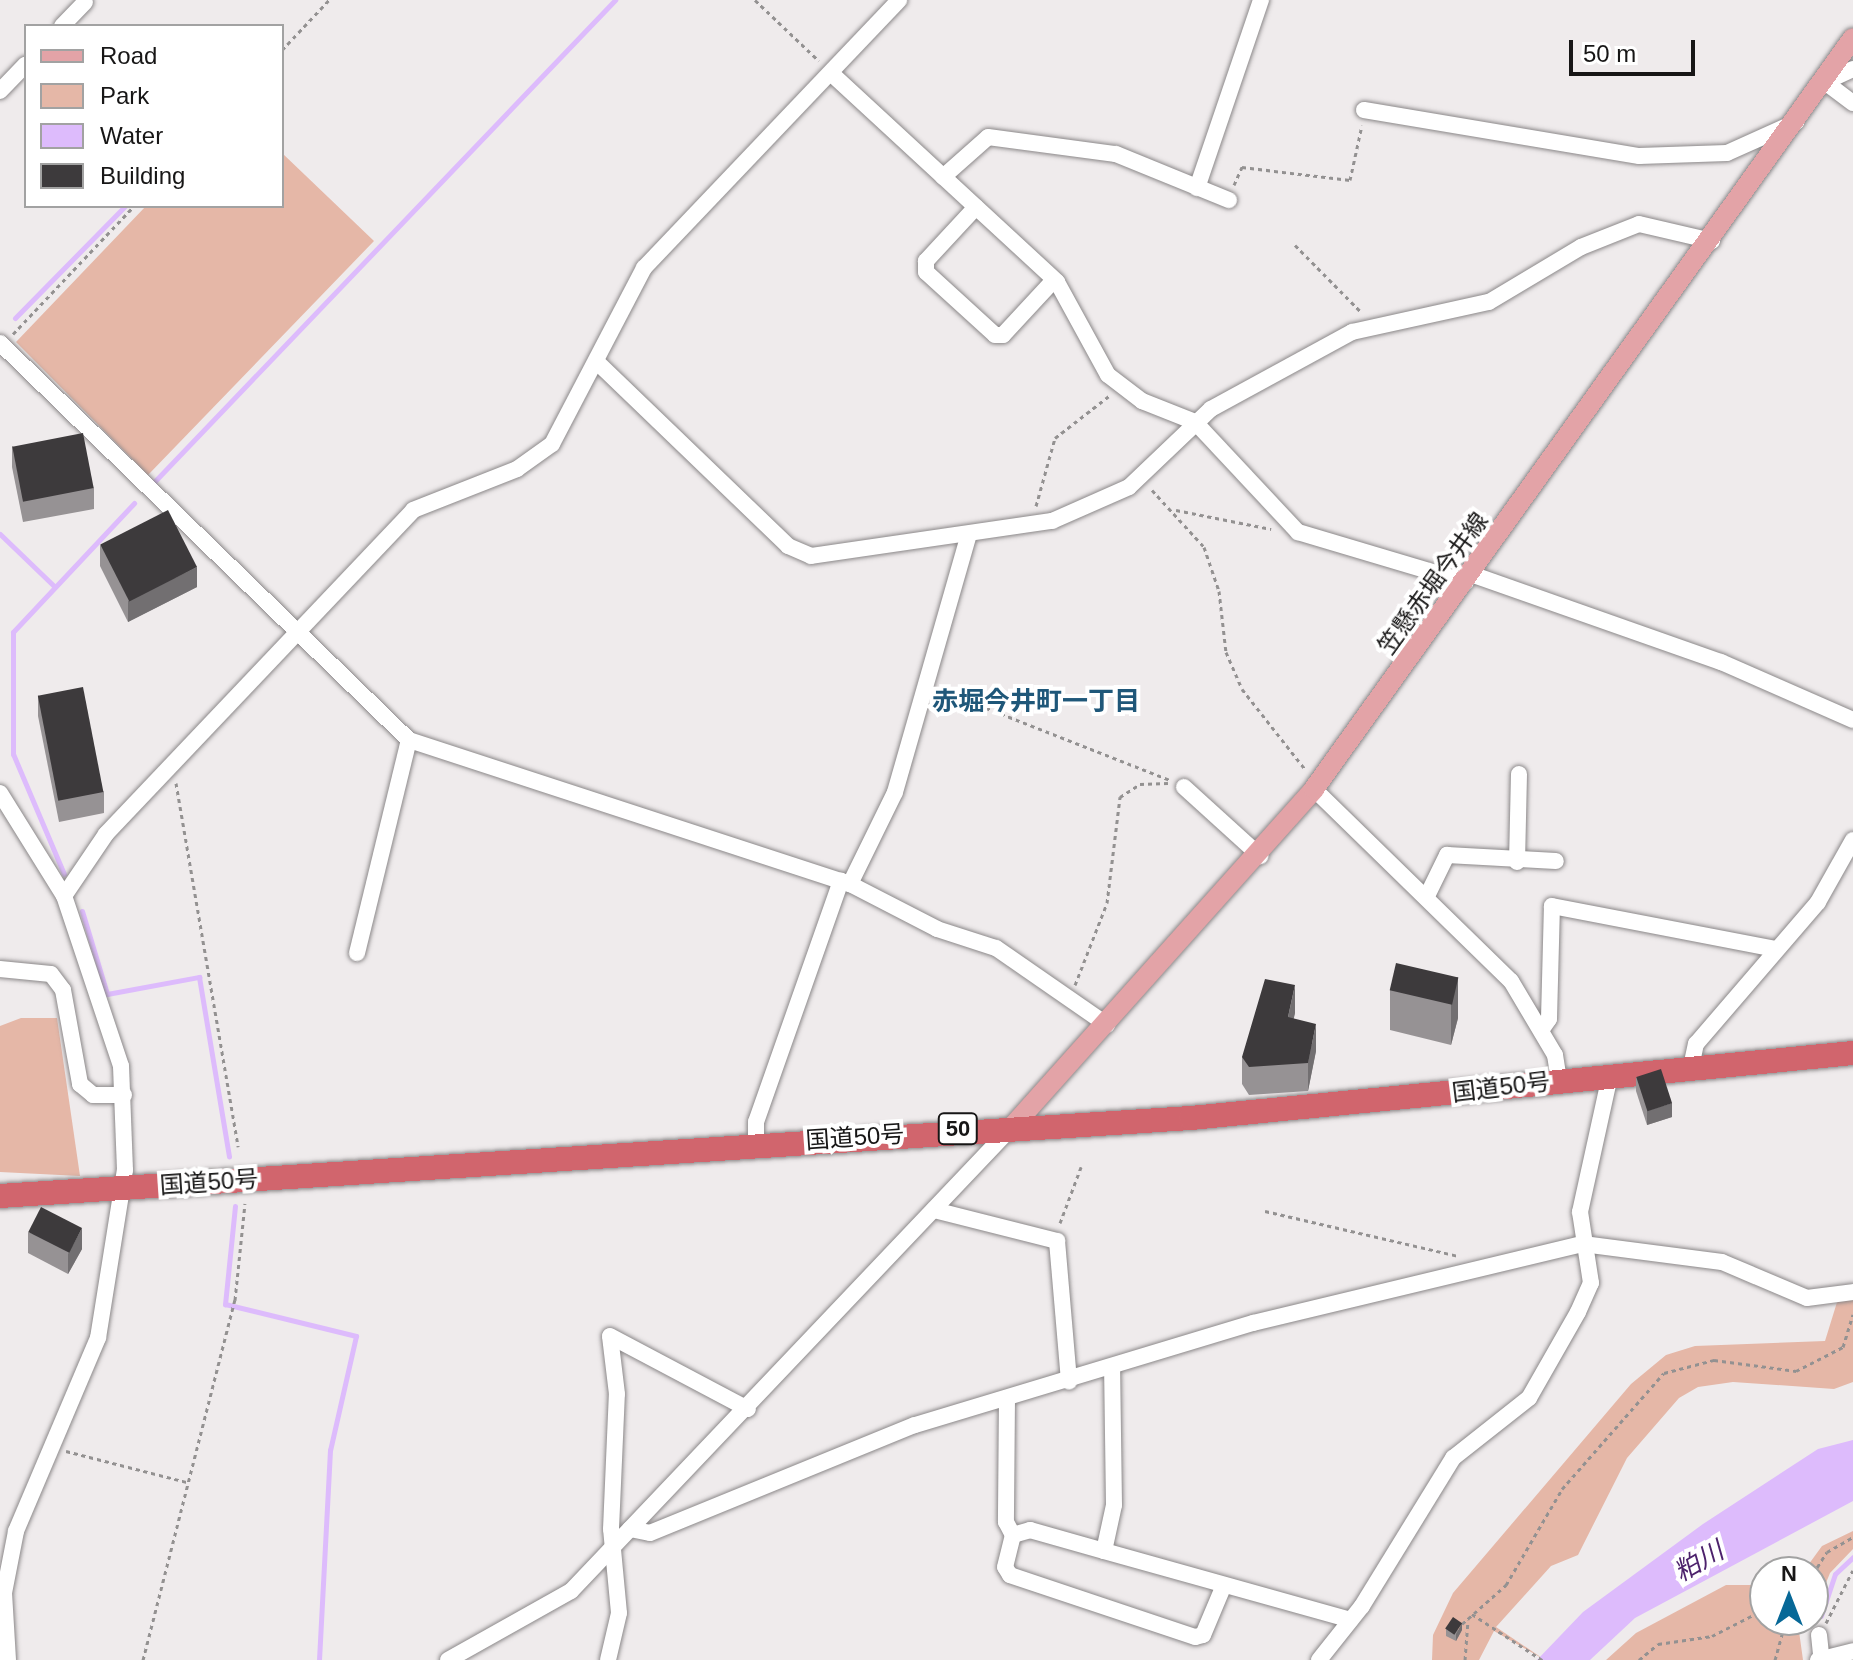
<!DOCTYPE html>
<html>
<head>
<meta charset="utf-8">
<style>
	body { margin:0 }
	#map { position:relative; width:1853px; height:1660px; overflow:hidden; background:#efebec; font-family:Arial,"Noto Sans JP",sans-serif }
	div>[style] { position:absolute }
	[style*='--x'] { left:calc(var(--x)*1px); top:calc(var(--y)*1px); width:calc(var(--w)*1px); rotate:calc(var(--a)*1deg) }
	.green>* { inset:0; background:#e5b7a7 }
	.water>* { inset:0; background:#ddbbfc }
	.stream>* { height:5px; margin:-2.5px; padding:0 2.5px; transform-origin:2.5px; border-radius:2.5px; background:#ddbbfc }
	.path>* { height:3px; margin-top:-1.5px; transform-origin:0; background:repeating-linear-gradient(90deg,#939191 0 4px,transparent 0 8px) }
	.roads { filter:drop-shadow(0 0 2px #8b8889) drop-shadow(0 0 2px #8b8889) }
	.minor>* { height:16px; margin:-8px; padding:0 8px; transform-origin:8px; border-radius:8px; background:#fff }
	.major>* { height:20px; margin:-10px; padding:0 10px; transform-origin:10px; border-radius:10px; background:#e3a3a7 }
	.highway>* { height:24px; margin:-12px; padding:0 12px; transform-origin:12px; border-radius:12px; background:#d1656d }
	.wall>* { inset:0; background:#969294 }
	.shaded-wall>* { inset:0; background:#726f71 }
	.building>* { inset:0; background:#3d3a3c; transform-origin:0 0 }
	span { translate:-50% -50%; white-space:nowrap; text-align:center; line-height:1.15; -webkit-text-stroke:8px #fff; paint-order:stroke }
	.shield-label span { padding:2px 6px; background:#fff; border:2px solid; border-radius:6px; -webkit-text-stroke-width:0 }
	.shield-label { font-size:22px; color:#171616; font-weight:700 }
	.street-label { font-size:24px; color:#171616 }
	.neighbourhood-label { font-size:26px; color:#1f5779; font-weight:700 }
	.water-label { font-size:26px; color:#4d226c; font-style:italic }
	.legend { position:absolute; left:24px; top:24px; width:260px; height:184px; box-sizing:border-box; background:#fff; border:2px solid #a2a2a2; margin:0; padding:10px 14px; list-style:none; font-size:24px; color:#171616 }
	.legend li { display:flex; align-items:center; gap:16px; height:40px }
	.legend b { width:40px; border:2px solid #a2a2a2 }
	.north { position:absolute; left:1749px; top:1556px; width:80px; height:80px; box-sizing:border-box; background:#fff; border:2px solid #a2a2a2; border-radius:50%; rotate:0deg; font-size:22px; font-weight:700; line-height:32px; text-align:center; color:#171616 }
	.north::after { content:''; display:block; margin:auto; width:28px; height:36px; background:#076897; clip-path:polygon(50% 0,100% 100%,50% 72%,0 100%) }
	.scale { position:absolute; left:1569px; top:40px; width:126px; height:36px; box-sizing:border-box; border:4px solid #171616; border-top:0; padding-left:10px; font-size:24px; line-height:28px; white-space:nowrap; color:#171616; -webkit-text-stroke:6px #fff; paint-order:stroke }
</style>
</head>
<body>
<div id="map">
	<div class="green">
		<i style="clip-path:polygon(282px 153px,374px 241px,148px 475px,16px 342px,146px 206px,282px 206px)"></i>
		<i style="clip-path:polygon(21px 1018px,57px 1018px,80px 1176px,0 1172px,0 1026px)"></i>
		<i style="clip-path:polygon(1853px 1296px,1853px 1382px,1834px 1389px,1733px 1382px,1698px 1387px,1679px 1398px,1627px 1458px,1578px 1555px,1551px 1566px,1496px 1627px,1545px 1660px,1494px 1631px,1479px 1660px,1432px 1660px,1433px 1635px,1453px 1593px,1631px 1384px,1666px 1355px,1695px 1346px,1825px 1341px,1838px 1299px)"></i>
		<i style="clip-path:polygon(1853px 1531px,1853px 1549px,1830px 1573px,1813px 1615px,1813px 1572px,1788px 1572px,1806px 1568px,1822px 1546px)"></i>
		<i style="clip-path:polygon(1726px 1585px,1765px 1585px,1765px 1620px,1805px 1620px,1798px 1624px,1803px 1660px,1606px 1660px,1636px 1633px)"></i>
	</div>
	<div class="water">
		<i style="clip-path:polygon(1853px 1440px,1853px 1501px,1635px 1618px,1590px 1660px,1537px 1660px,1583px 1612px,1703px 1524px,1818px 1449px)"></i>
	</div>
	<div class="stream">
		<i style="--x:15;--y:318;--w:157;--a:-45.5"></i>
		<i style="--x:155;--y:481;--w:666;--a:-46.28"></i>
		<i style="--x:0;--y:534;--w:76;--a:43.9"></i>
		<i style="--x:64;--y:874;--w:130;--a:-113"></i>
		<i style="--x:13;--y:754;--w:122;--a:-90"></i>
		<i style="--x:13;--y:632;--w:177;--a:-46.8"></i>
		<i style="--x:82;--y:911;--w:87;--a:73.2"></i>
		<i style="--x:107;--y:994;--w:94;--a:-10.5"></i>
		<i style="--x:199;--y:977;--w:182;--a:80.5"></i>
		<i style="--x:235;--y:1206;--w:99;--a:95.8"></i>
		<i style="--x:225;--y:1304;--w:135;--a:13.7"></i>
		<i style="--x:356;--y:1336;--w:117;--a:102.8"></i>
		<i style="--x:330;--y:1450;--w:210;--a:93"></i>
		<i style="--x:1821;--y:1616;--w:44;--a:-71.6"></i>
		<i style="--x:1835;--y:1574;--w:25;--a:-43"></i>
	</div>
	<div class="path">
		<i style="--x:755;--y:0;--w:88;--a:43.6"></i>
		<i style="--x:282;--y:50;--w:69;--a:-46.8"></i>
		<i style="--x:1234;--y:185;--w:20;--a:-66"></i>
		<i style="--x:1242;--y:167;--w:109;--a:6.9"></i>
		<i style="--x:1350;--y:180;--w:56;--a:-77.7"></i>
		<i style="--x:1295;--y:245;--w:95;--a:45.4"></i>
		<i style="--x:13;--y:334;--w:176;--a:-46.6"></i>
		<i style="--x:1152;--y:490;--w:77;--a:47.6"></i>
		<i style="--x:1204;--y:547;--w:46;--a:71.2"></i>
		<i style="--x:1219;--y:591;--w:61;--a:83.5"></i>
		<i style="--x:1226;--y:652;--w:40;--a:66.6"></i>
		<i style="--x:1242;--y:689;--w:102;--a:51.8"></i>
		<i style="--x:1036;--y:506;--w:71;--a:-74.4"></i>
		<i style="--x:1055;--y:438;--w:68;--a:-37.9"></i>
		<i style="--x:1176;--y:510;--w:97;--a:11.3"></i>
		<i style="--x:971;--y:702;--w:214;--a:21.4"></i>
		<i style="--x:176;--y:783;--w:369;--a:80.3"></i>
		<i style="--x:1075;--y:985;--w:88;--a:-68.7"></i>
		<i style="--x:1107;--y:903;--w:107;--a:-83"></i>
		<i style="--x:1120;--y:797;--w:24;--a:-33"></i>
		<i style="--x:1140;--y:784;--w:28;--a:-2"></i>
		<i style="--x:1265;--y:1211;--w:198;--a:13.1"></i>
		<i style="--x:1060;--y:1223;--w:60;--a:-69.4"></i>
		<i style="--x:66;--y:1451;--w:125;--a:14.4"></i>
		<i style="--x:1813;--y:1574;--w:26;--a:-58"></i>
		<i style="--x:1827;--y:1552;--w:30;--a:-30"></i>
		<i style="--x:1472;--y:1614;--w:84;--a:33.3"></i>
		<i style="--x:1826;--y:1623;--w:59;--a:-63"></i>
		<i style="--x:1462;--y:1624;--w:59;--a:-41.6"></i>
		<i style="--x:1506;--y:1585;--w:111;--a:-59.7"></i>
		<i style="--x:1562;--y:1489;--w:154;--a:-48.7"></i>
		<i style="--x:1664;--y:1373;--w:52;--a:-14.6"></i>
		<i style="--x:1714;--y:1360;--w:83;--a:7.6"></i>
		<i style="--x:1796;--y:1371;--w:53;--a:-27.1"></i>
		<i style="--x:1843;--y:1347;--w:34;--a:-73"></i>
		<i style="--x:143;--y:1660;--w:372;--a:-75.7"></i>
		<i style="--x:235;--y:1300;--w:97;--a:-84.1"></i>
		<i style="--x:1465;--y:1660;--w:40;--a:-85.7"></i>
		<i style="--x:1639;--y:1660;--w:25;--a:-40"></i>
		<i style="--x:1658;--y:1644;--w:55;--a:-8.4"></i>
		<i style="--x:1712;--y:1636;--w:59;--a:-27"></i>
		<i style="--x:1775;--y:1660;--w:41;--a:-74.6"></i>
	</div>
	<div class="roads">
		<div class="minor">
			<i style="--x:62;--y:26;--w:33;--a:-46"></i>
			<i style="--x:1853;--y:69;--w:31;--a:155"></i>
			<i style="--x:1825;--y:82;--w:35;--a:37"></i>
			<i style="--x:833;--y:75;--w:305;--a:42.7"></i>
			<i style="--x:1057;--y:282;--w:106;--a:61.3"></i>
			<i style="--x:1108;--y:375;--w:43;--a:37.4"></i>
			<i style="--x:1142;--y:401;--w:57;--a:21.6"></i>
			<i style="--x:1195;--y:422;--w:151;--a:46.9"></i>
			<i style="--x:1298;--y:532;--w:175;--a:16.6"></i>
			<i style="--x:0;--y:91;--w:37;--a:-46"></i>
			<i style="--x:1364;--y:110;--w:279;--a:9.5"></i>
			<i style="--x:1639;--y:156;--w:88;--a:-2"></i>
			<i style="--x:1727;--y:153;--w:76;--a:-24.2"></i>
			<i style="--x:943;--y:177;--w:60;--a:-41.6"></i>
			<i style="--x:988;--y:137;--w:129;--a:7.6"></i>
			<i style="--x:1116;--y:154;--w:122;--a:22.2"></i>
			<i style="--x:1197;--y:188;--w:199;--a:-71.2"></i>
			<i style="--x:976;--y:207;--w:74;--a:132.8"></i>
			<i style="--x:926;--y:261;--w:11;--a:90"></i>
			<i style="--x:926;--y:272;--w:93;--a:42.4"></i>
			<i style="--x:995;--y:335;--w:8;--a:0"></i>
			<i style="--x:1003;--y:335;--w:75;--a:-47.2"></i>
			<i style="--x:0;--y:343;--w:570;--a:44.15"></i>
			<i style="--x:409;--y:740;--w:464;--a:18.1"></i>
			<i style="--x:850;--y:884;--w:98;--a:27.3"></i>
			<i style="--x:937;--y:929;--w:62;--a:17.9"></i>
			<i style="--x:996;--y:948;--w:135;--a:34.7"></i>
			<i style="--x:598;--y:363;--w:264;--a:43.9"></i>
			<i style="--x:788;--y:546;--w:25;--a:23"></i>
			<i style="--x:811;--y:556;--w:244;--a:-8.3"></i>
			<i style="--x:1052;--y:521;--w:84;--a:-23.8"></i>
			<i style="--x:1129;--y:487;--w:113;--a:-43.6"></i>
			<i style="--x:1211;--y:409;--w:161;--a:-28.6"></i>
			<i style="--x:1352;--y:332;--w:140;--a:-12.4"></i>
			<i style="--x:1489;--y:302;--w:107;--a:-30.9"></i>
			<i style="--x:1581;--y:247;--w:62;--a:-21.6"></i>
			<i style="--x:1639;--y:224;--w:75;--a:13.1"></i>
			<i style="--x:1471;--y:574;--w:265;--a:19.4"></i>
			<i style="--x:1721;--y:662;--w:144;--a:23.7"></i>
			<i style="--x:1184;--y:787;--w:103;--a:42.2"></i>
			<i style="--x:1314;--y:789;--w:275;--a:44.3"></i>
			<i style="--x:1511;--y:981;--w:86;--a:59.3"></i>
			<i style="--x:1555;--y:1055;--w:25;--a:81"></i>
			<i style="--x:0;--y:793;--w:121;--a:58.1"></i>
			<i style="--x:1517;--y:862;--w:88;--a:-88.7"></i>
			<i style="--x:850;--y:884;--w:102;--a:-63.9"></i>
			<i style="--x:895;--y:792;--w:264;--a:-74"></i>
			<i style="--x:1427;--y:896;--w:46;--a:-64"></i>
			<i style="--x:1447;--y:855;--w:109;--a:3.2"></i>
			<i style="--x:357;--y:953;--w:219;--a:-76.3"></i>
			<i style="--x:0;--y:969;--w:51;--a:5.6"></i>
			<i style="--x:51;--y:974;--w:20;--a:53"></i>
			<i style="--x:63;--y:990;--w:96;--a:79.7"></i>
			<i style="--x:80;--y:1084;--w:17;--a:40"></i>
			<i style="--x:93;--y:1095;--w:31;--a:0"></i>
			<i style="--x:1542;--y:1029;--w:12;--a:-55"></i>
			<i style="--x:1549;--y:1019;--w:113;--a:-88.5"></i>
			<i style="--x:1552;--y:906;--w:227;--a:10.9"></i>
			<i style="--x:1691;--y:1067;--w:24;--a:-78"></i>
			<i style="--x:1696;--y:1044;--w:187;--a:-49.3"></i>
			<i style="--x:1818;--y:902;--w:71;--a:-60.6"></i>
			<i style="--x:756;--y:1144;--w:22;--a:-90"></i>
			<i style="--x:756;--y:1122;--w:256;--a:-70.6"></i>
			<i style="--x:934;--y:1210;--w:127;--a:14.1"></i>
			<i style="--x:1057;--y:1241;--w:141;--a:85.1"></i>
			<i style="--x:1007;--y:1398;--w:124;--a:90.5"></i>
			<i style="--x:1006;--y:1522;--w:15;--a:62"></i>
			<i style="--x:630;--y:1529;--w:20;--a:11"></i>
			<i style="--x:650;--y:1533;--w:286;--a:-22.2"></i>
			<i style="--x:915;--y:1425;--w:353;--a:-16.8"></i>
			<i style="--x:1253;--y:1323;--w:339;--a:-13.5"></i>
			<i style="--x:1583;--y:1244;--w:140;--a:7.4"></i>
			<i style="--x:1722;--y:1262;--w:92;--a:23"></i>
			<i style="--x:1807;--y:1298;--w:46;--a:-7.4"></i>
			<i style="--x:1104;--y:1551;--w:47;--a:-77.7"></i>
			<i style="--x:1114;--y:1505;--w:137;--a:-90.8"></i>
			<i style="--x:1224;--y:1585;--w:54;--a:112.8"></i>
			<i style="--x:1203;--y:1635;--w:8;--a:166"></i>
			<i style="--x:1195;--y:1637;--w:195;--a:-161.5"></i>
			<i style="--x:1010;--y:1575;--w:9;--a:-122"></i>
			<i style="--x:1005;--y:1567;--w:33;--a:-76"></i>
			<i style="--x:1013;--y:1535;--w:18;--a:-16"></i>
			<i style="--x:1030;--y:1530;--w:77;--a:15.8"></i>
			<i style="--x:1104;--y:1551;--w:256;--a:15.6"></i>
			<i style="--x:1819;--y:1635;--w:20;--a:84"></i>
			<i style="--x:8;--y:1660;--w:67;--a:-93.4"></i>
			<i style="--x:4;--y:1593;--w:63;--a:-79"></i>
			<i style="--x:16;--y:1531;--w:210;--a:-67"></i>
			<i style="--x:98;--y:1338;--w:170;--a:-80.9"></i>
			<i style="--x:125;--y:1170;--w:104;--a:-92.2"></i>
			<i style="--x:121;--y:1066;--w:179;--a:-108.5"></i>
			<i style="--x:64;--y:896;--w:75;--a:-55.9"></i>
			<i style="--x:106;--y:834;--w:446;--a:-46.5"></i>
			<i style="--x:413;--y:510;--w:112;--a:-21.5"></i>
			<i style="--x:517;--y:469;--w:43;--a:-35.5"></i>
			<i style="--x:552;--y:444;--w:199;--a:-62.4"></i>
			<i style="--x:644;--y:268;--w:370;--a:-46.4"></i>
			<i style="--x:448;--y:1660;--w:141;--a:-29.3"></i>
			<i style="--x:571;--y:1591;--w:640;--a:-46.46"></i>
			<i style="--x:608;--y:1660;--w:48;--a:-76.8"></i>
			<i style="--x:619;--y:1613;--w:84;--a:-95.4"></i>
			<i style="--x:611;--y:1529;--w:135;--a:-87.5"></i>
			<i style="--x:617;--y:1394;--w:58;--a:-96.9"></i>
			<i style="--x:610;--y:1336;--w:156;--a:27.9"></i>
			<i style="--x:1319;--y:1660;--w:69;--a:-51.5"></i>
			<i style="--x:1362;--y:1606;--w:174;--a:-58.4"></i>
			<i style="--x:1453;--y:1458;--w:97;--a:-38.3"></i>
			<i style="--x:1529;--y:1398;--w:99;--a:-60.3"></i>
			<i style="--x:1578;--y:1312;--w:32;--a:-66"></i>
			<i style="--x:1591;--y:1283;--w:72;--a:-98.8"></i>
			<i style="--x:1580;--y:1212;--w:140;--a:-77.6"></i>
			<i style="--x:1818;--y:1660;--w:36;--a:-14"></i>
		</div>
		<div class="major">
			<i style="--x:1013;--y:1126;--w:452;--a:-48.2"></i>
			<i style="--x:1314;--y:789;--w:924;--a:-54.33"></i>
		</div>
		<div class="highway">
			<i style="--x:0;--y:1196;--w:1194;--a:-3.75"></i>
			<i style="--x:1191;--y:1118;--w:665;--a:-5.61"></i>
		</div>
	</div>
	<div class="wall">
		<i style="clip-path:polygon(12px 446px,94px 488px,94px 509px,23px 522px,12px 467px)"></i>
		<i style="clip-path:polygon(100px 545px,197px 587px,128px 622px,100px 566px)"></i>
		<i style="clip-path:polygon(38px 695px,104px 792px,104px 813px,59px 822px,38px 716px)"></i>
		<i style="clip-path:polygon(1458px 977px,1458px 1018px,1451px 1045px,1390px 1030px,1390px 990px)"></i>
		<i style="clip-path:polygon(1295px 1013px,1293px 1019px,1316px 1051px,1308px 1091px,1249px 1095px,1242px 1084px,1242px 1057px)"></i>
		<i style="clip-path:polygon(1636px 1077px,1672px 1117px,1647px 1125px,1636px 1091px)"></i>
		<i style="clip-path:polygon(28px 1232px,82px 1249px,68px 1274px,28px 1253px)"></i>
		<i style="clip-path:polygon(1446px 1629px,1462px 1630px,1456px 1641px,1446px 1636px)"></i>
	</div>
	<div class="shaded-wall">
		<i style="clip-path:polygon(197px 567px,197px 587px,128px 622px,128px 601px)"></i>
		<i style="clip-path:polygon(1458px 977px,1458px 1018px,1451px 1045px,1451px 1005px)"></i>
		<i style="clip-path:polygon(1295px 985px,1295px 1013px,1288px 1045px,1288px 1017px)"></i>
		<i style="clip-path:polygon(1316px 1024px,1316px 1051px,1308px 1091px,1308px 1063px)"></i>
		<i style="clip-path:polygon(1672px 1103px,1672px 1117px,1647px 1125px,1647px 1111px)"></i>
		<i style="clip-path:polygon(82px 1228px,82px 1249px,68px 1274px,68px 1254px)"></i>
		<i style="clip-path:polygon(1462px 1623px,1462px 1630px,1456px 1641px,1456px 1634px)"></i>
	</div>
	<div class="building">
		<i style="left:83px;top:433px;width:56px;height:72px;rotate:79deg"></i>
		<i style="left:168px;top:510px;width:64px;height:76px;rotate:63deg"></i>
		<i style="left:83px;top:687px;width:107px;height:46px;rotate:79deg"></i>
		<i style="left:1396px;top:963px;width:64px;height:28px;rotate:13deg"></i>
		<i style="clip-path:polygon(1265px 979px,1295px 985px,1288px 1017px,1316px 1024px,1308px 1063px,1249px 1067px,1242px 1057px)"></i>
		<i style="left:1661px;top:1069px;width:36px;height:26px;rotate:72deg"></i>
		<i style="left:41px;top:1207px;width:46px;height:28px;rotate:27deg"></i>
		<i style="left:1453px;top:1617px;width:11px;height:14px;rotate:34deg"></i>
	</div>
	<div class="shield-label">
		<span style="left:958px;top:1129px">50</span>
	</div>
	<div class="street-label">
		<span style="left:1433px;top:583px;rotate:-54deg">笠懸赤堀今井線</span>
		<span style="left:1501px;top:1087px;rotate:-7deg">国道50号</span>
		<span style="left:855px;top:1137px;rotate:-4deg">国道50号</span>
		<span style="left:209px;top:1182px;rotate:-4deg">国道50号</span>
	</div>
	<div class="neighbourhood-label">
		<span style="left:1036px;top:702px">赤堀今井町一丁目</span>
	</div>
	<div class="water-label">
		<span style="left:1699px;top:1562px;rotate:-30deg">粕川</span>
	</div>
	<ul class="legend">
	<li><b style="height:10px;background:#e3a3a7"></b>Road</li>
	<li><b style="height:22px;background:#e5b7a7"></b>Park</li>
	<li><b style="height:22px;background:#ddbbfc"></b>Water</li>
	<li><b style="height:22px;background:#3d3a3c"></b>Building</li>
	</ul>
	<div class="north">N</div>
	<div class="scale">50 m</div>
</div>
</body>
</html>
